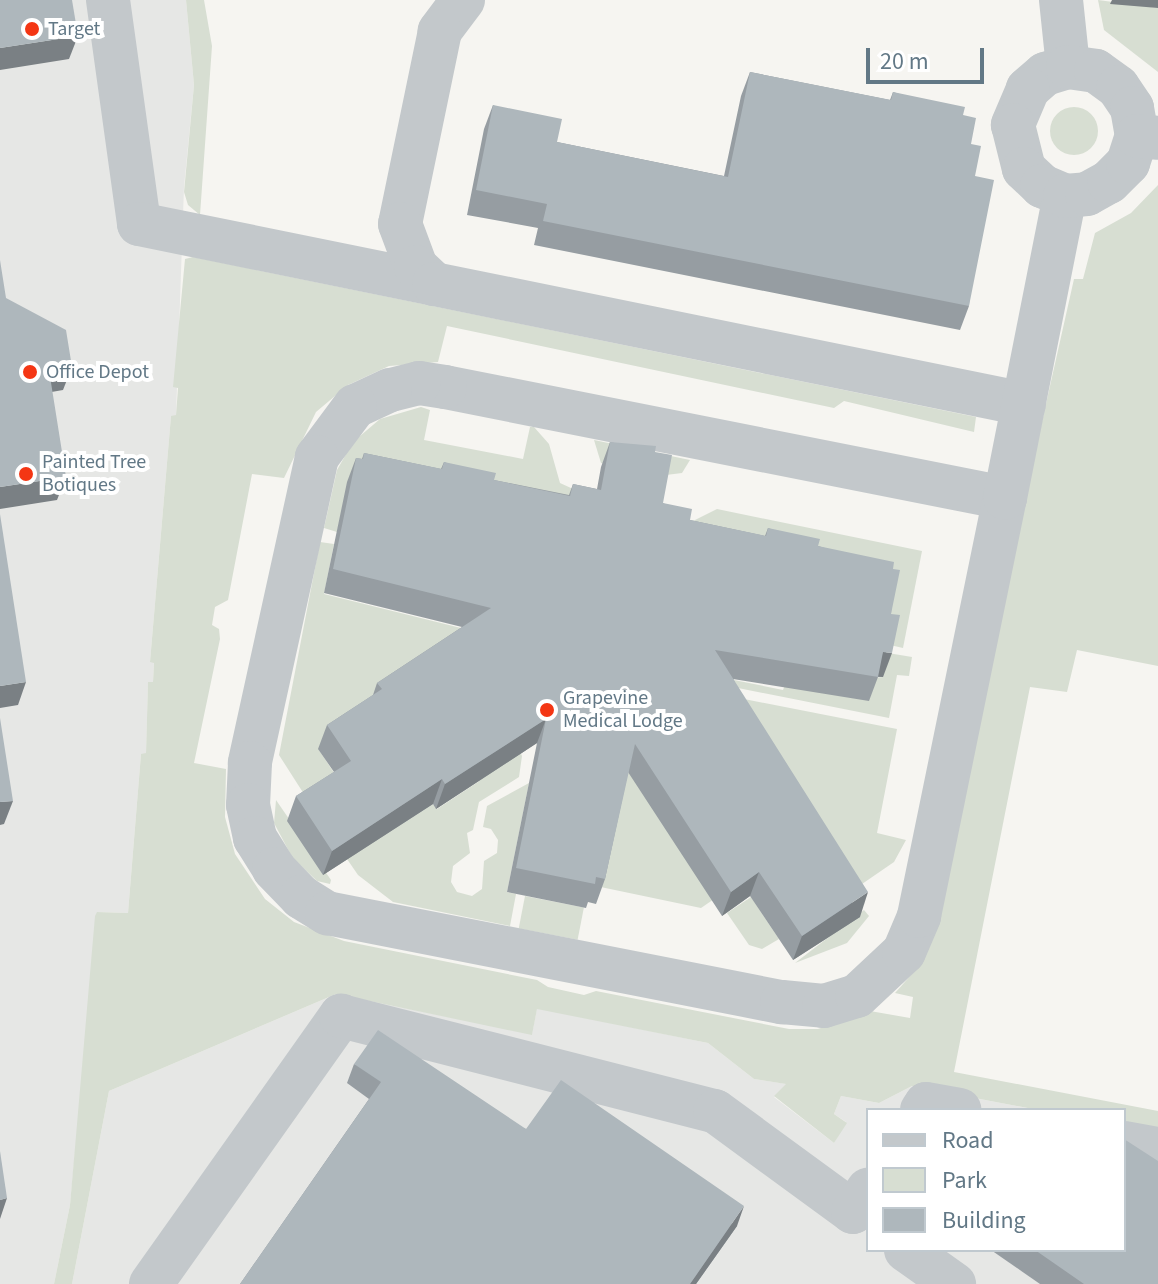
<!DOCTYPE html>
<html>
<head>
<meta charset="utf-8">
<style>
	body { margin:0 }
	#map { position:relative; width:1158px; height:1284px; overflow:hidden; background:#f6f5f1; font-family:"Source Sans 3",sans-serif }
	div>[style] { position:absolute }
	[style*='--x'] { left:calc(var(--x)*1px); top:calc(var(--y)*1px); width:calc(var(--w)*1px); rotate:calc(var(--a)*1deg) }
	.built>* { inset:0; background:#e6e7e5 }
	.green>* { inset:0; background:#d7ded2; transform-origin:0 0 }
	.round { border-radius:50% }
	.minor>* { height:44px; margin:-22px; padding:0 22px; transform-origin:22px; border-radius:22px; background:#c3c8cb }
	.wall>* { inset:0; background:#969da2 }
	.shaded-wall>* { inset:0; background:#7a8084 }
	.building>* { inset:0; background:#aeb7bc }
	.dots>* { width:22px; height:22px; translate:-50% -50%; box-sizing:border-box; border:4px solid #fff; border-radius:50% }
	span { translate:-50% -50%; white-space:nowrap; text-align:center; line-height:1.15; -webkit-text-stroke:8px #fff; paint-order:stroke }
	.poi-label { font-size:20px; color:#627886 }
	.left { translate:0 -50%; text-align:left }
	.legend { position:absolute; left:866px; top:1108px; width:260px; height:144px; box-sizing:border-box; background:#fff; border:2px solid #c0c9cf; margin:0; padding:10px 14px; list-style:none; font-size:24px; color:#627886 }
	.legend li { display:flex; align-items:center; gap:16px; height:40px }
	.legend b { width:40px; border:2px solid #c0c9cf }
	.scale { position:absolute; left:866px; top:48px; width:118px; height:36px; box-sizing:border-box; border:4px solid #627886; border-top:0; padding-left:10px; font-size:24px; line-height:28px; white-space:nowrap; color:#627886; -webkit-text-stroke:6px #fff; paint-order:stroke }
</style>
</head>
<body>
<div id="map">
	<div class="built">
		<i style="clip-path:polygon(0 0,186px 0,194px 85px,184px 187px,176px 416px,171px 416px,150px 662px,154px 662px,153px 683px,148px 683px,146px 754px,141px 754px,128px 913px,98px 912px,70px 1205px,54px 1284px,0 1284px)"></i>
		<i style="clip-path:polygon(336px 994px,532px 1034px,537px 1008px,708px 1043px,754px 1079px,787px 1084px,774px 1097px,834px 1143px,846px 1122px,834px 1114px,841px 1096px,879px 1103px,912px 1086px,1038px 1110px,868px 1110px,868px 1250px,1124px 1250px,1158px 1284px,72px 1284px,109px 1091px)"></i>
	</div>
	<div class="green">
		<i style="clip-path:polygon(186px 0,204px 0,212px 46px,200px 215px,188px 205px,184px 192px,194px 85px)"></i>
		<i style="clip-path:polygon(1098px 0,1158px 8px,1158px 72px,1104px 30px)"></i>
		<i class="round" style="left:1050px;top:107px;width:48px;height:48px"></i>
		<i style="clip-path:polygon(1158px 185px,1158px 666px,1077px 650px,1067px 692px,1030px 687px,954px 1072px,1158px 1111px,1158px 1133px,1124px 1126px,1124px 1110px,1038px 1110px,912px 1086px,879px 1103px,841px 1096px,834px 1114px,847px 1123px,834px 1143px,774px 1096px,786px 1084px,754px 1079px,708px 1043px,537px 1009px,532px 1035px,336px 994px,109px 1091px,72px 1284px,54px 1284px,70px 1205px,95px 916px,97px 912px,128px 913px,141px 754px,146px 753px,148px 682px,153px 682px,154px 663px,150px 662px,171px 416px,176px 415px,178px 388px,173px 387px,185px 259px,193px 257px,976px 417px,974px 432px,844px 401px,834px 408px,447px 326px,438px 362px,389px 366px,348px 385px,316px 412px,284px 478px,252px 474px,228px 600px,215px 607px,212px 625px,219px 629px,220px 639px,194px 763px,226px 769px,225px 817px,235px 854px,265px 899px,294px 922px,344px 941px,537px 980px,548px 987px,584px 995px,596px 991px,789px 1029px,818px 1029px,870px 1011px,910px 1018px,913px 997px,895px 993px,920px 965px,1074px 279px,1083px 279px,1095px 233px,1131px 213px)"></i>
		<i style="clip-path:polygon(421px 407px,430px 410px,424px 440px,523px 459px,530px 427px,534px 427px,549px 444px,560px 483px,595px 499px,348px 483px,337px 532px,324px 528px,337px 470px,353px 442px,380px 419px)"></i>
		<i style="clip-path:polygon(594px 440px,690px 460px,682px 473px,658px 476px,601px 463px)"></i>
		<i style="clip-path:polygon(717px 509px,922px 551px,903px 648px,890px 645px,689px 523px)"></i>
		<i style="clip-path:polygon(320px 542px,334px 544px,324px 594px,461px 628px,493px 627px,319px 750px,342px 785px,311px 805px,279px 755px)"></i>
		<i style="clip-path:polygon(888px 653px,912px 657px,909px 676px,897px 675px,889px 718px,738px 688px,713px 669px,735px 674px,734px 680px,783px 690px,785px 685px,883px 677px)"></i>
		<i style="clip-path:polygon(734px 697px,897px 729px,877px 833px,906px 840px,894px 862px,846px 895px)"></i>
		<i style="clip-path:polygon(518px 747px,522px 756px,519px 777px,479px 802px,473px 830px,467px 833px,470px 853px,453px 866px,451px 882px,457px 892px,472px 896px,482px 889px,484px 861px,497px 853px,498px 840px,491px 829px,483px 827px,487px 806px,529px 783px,507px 892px,516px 894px,510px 926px,393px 902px,358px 875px,347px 859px,433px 804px,437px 809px,478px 782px)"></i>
		<i style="clip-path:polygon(617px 754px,717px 897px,701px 908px,591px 885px)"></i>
		<i style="clip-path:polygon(276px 800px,331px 880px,330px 884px,317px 881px,292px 857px,274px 823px)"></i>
		<i style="left:525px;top:896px;width:60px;height:33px;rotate:11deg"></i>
		<i style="clip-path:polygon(751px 897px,779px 939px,762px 949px,749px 945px,727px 913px)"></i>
		<i style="clip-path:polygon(864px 910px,869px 916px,847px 943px,795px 963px)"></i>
	</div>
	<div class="minor">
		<i style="--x:108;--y:0;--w:226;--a:82.1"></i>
		<i style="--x:139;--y:224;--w:301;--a:11.5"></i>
		<i style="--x:463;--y:0;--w:39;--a:127"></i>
		<i style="--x:440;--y:31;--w:197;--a:101.7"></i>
		<i style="--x:400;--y:224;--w:46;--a:69.6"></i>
		<i style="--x:416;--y:267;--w:25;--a:43"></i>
		<i style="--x:434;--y:284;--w:602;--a:11.5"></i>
		<i style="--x:1061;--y:0;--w:67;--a:84"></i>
		<i style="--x:1068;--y:67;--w:24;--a:163"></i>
		<i style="--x:1045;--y:74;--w:23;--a:139"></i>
		<i style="--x:1028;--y:89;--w:39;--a:113"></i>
		<i style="--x:1013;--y:125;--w:45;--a:76"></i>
		<i style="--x:1024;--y:169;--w:25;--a:43"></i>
		<i style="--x:1042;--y:186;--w:25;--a:23"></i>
		<i style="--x:1068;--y:67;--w:28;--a:8"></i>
		<i style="--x:1096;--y:71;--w:27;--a:36"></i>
		<i style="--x:1118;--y:87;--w:25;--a:56"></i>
		<i style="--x:1132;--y:108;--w:28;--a:80"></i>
		<i style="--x:1005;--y:498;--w:571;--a:-168.79"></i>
		<i style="--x:445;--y:387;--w:26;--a:-171"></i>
		<i style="--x:419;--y:383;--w:30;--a:166"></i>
		<i style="--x:390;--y:390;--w:38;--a:155"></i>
		<i style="--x:355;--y:406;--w:64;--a:126.7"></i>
		<i style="--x:317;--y:457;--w:313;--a:102.4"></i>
		<i style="--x:250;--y:763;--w:42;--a:92.7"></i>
		<i style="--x:248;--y:805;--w:34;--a:78"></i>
		<i style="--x:255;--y:838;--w:36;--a:58"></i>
		<i style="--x:274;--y:869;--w:39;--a:46"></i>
		<i style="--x:301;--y:897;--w:31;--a:32"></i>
		<i style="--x:327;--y:913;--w:464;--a:11.1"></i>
		<i style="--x:782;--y:1002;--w:42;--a:5.4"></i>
		<i style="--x:824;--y:1006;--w:34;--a:-17"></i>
		<i style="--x:857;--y:996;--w:64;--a:-43.1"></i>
		<i style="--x:904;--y:952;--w:39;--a:-67"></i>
		<i style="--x:919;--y:916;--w:427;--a:-78.4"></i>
		<i style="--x:1005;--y:498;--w:308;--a:-78.8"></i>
		<i style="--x:1065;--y:196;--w:22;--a:-5"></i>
		<i style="--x:1087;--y:194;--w:25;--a:-29"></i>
		<i style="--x:1109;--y:182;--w:27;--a:-45"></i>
		<i style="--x:1128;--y:163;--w:28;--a:-72"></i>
		<i style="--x:1137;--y:136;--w:21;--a:5"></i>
		<i style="--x:922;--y:1110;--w:7;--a:-56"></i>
		<i style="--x:926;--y:1104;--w:34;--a:10"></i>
		<i style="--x:1124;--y:1143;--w:35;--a:10"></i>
		<i style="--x:906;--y:1250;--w:59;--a:35.3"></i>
		<i style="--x:151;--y:1284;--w:329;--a:-54.7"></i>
		<i style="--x:341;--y:1016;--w:386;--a:14.3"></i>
		<i style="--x:715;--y:1111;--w:171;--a:36.2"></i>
		<i style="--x:853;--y:1212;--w:27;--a:-56"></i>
	</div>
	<div class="wall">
		<i style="clip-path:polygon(750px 72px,890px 100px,893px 92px,963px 115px,971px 144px,975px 176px,969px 306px,960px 330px,534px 245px,538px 228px,467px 215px,484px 129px,493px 105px,557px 142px,724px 176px,741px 96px)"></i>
		<i style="clip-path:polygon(610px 442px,655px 452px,663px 503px,690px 520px,765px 536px,768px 528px,818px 546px,893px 569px,891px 614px,883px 677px,878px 677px,869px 701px,733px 679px,860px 917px,793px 960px,750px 896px,722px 916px,628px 772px,605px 879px,596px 904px,588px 902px,586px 908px,507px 892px,537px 743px,436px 809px,433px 804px,323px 875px,287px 821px,296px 796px,334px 772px,318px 749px,327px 725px,373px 695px,377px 683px,462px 627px,324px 593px,347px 482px,356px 458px,362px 459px,364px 453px,441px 469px,444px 462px,494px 480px,569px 495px,573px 484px,597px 489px,601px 467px)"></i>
		<i style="clip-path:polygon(354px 1064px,526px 1129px,737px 1226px,696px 1284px,240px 1284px,369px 1099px,347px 1083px)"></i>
		<i style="clip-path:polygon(991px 1250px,1124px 1250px,1158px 1284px,1040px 1284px)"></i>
	</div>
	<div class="shaded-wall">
		<i style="clip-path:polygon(1112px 0,1158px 0,1158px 8px,1110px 4px)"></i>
		<i style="clip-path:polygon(78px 36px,69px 59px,0 70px,0 48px)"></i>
		<i style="clip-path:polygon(72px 367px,63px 390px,40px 394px,49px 370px)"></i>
		<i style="clip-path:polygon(66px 477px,57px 500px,0 509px,0 487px)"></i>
		<i style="clip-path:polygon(883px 652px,892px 653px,883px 677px,874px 676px)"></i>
		<i style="clip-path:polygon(26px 682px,18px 705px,0 708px,0 686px)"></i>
		<i style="clip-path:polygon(546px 719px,537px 743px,436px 809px,445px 784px)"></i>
		<i style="clip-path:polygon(442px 779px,433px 804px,323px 875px,332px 851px)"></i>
		<i style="clip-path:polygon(13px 801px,4px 824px,0 825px,0 802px)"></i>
		<i style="clip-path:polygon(759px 872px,750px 896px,722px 916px,731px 892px)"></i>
		<i style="clip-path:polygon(868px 892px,860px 917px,793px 960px,802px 936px)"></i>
		<i style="clip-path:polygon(7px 1198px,0 1219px,0 1200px)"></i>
		<i style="clip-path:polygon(744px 1206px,737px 1226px,696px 1284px,690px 1284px)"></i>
	</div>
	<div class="building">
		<i style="clip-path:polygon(0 0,72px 0,78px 36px,0 48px)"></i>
		<i style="clip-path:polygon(750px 72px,891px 100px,893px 92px,965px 107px,963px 115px,976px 118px,971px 144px,981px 146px,975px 176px,994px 180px,969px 306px,543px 221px,547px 204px,476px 190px,493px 105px,562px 119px,557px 142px,728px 177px)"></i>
		<i style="clip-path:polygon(0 260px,6px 298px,66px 330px,72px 367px,49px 370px,66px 477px,0 487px)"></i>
		<i style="clip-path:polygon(610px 442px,656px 446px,655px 452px,672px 455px,663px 503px,692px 509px,690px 520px,766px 536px,768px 528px,820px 539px,818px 546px,894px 562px,893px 569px,900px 570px,891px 614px,900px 615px,892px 653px,883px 652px,878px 677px,715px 650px,868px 892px,802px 936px,759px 872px,731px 892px,635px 744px,605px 879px,596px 877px,595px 884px,516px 868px,546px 719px,445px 784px,442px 779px,332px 851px,296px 796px,351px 761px,327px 725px,382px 689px,377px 683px,491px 608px,333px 569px,356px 458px,363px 459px,364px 453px,442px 469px,444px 462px,496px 473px,494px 480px,570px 496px,573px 484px,601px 490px)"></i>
		<i style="clip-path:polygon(0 514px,26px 682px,0 686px)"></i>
		<i style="clip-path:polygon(0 718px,13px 801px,0 802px)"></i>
		<i style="clip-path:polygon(378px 1030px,526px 1129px,561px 1080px,744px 1206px,690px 1284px,240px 1284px,381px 1082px,354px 1064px)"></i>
		<i style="clip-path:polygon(1124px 1139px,1158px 1161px,1158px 1284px,1084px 1284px,1035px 1250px,1124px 1250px)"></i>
		<i style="clip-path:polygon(0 1151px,7px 1198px,0 1200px)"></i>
	</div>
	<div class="dots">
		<i style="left:32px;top:29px;background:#f43614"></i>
		<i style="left:30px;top:372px;background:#f43614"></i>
		<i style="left:26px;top:474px;background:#f43614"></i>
		<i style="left:547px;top:710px;background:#f43614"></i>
	</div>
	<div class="poi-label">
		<span class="left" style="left:48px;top:29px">Target</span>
		<span class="left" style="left:46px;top:372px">Office Depot</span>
		<span class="left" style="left:42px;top:474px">Painted Tree<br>Botiques</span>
		<span class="left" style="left:563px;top:710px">Grapevine<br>Medical Lodge</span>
	</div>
	<ul class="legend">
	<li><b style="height:10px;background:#c3c8cb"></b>Road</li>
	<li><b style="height:22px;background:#d7ded2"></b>Park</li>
	<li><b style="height:22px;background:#aeb7bc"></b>Building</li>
	</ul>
	<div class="scale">20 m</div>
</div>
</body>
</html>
